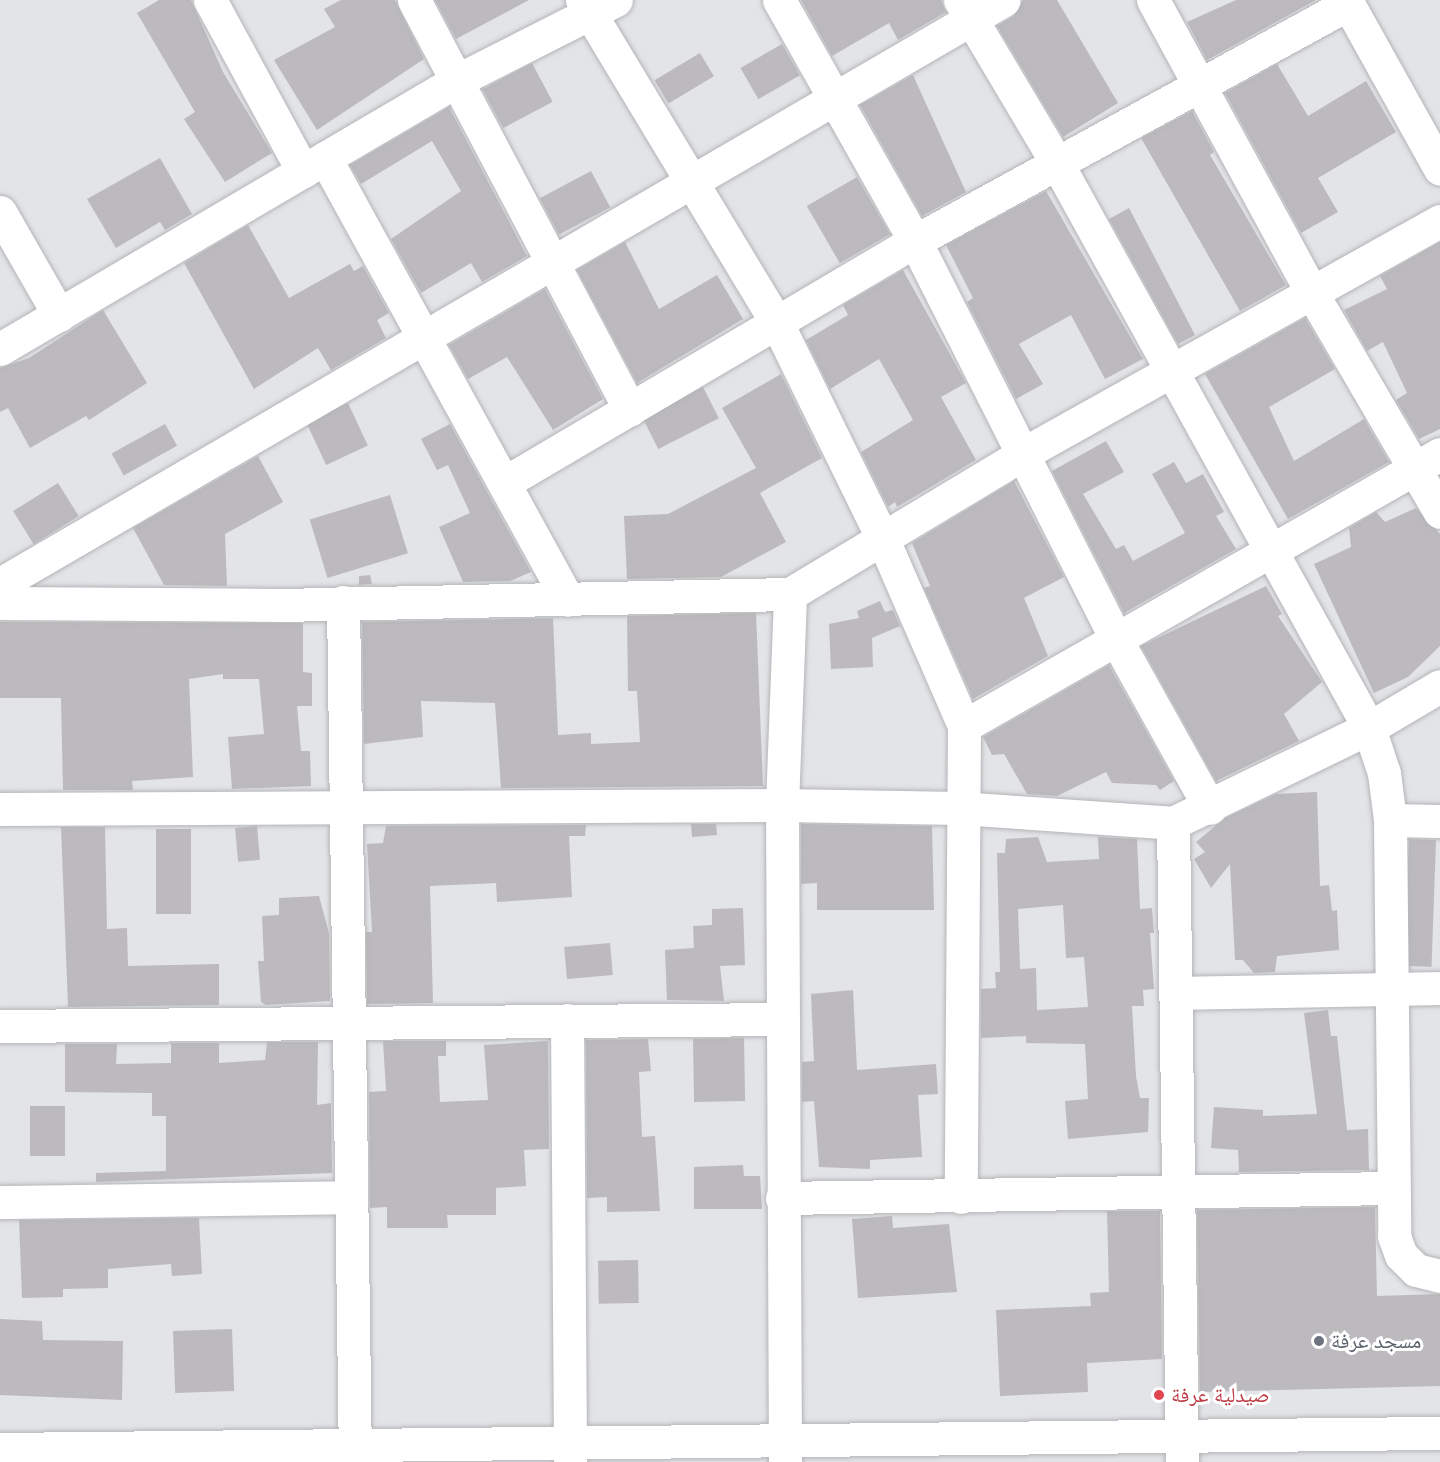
<!DOCTYPE html>
<html>
<head>
<meta charset="utf-8">
<style>
	body { margin:0 }
	#map { position:relative; width:1440px; height:1462px; overflow:hidden; background:#e3e4e7; font-family:Poppins,"Noto Naskh Arabic",sans-serif }
	div>[style] { position:absolute }
	[style*='--x'] { left:calc(var(--x)*1px); top:calc(var(--y)*1px); width:calc(var(--w)*1px); rotate:calc(var(--a)*1deg) }
	.building>* { inset:0; background:#bcbabd; transform-origin:0 0 }
	.roads { filter:drop-shadow(0 0 2px #b3b5b8) drop-shadow(0 0 2px #b3b5b8) }
	.minor>* { height:33px; margin:-16.5px; padding:0 16.5px; transform-origin:16.5px; border-radius:16.5px; background:#fff }
	.dots>* { width:16px; height:16px; translate:-50% -50%; box-sizing:border-box; border:3px solid #fff; border-radius:50% }
	span { translate:-50% -50%; white-space:nowrap; text-align:center; line-height:1.15; -webkit-text-stroke:6px #fff; paint-order:stroke }
	.worship-label { font-size:21px; color:#5b616d }
	.left { translate:0 -50%; text-align:left }
	.health-label { font-size:21px; color:#be3a42 }
</style>
</head>
<body>
<div id="map">
	<div class="building">
		<i style="clip-path:polygon(159px 0,191px 0,223px 72px,272px 153px,225px 182px,184px 119px,195px 112px,137px 13px)"></i>
		<i style="clip-path:polygon(341px 0,395px 0,424px 59px,317px 130px,274px 60px,335px 27px,324px 9px)"></i>
		<i style="clip-path:polygon(435px 0,529px 0,456px 39px)"></i>
		<i style="clip-path:polygon(801px 0,941px 0,946px 12px,898px 40px,889px 23px,832px 56px)"></i>
		<i style="clip-path:polygon(1023px 0,1057px 0,1118px 103px,1063px 137px,997px 26px,1014px 16px)"></i>
		<i style="clip-path:polygon(1236px 0,1316px 0,1207px 60px,1187px 22px)"></i>
		<i style="left:782px;top:44px;width:36px;height:48px;rotate:60deg"></i>
		<i style="left:700px;top:53px;width:27px;height:53px;rotate:59deg"></i>
		<i style="left:532px;top:63px;width:44px;height:56px;rotate:62deg"></i>
		<i style="clip-path:polygon(1277px 64px,1308px 116px,1366px 81px,1396px 132px,1318px 178px,1338px 212px,1301px 233px,1225px 93px)"></i>
		<i style="clip-path:polygon(913px 75px,966px 192px,922px 216px,860px 105px)"></i>
		<i style="clip-path:polygon(449px 107px,527px 256px,482px 282px,471px 263px,421px 293px,391px 239px,461px 191px,432px 141px,361px 184px,350px 165px)"></i>
		<i style="clip-path:polygon(1192px 111px,1214px 152px,1210px 155px,1286px 285px,1240px 311px,1141px 138px)"></i>
		<i style="clip-path:polygon(160px 158px,192px 214px,165px 230px,160px 222px,116px 248px,87px 199px)"></i>
		<i style="left:591px;top:171px;width:41px;height:58px;rotate:62deg"></i>
		<i style="left:857px;top:177px;width:66px;height:58px;rotate:60deg"></i>
		<i style="clip-path:polygon(1046px 191px,1143px 359px,1105px 379px,1071px 315px,1019px 344px,1043px 384px,1016px 399px,967px 302px,973px 298px,946px 245px)"></i>
		<i style="clip-path:polygon(1129px 208px,1195px 335px,1178px 344px,1109px 219px)"></i>
		<i style="clip-path:polygon(248px 225px,289px 298px,350px 264px,354px 271px,363px 266px,389px 313px,377px 320px,386px 338px,331px 370px,318px 348px,254px 389px,184px 263px)"></i>
		<i style="clip-path:polygon(625px 242px,659px 309px,717px 275px,743px 319px,637px 383px,577px 270px)"></i>
		<i style="clip-path:polygon(1440px 242px,1440px 429px,1419px 439px,1396px 400px,1407px 393px,1383px 342px,1367px 351px,1344px 310px,1387px 289px,1380px 276px)"></i>
		<i style="clip-path:polygon(903px 270px,966px 383px,941px 397px,976px 460px,897px 507px,895px 502px,888px 507px,861px 452px,913px 420px,879px 359px,830px 389px,806px 340px,848px 315px,843px 305px)"></i>
		<i style="clip-path:polygon(545px 289px,603px 399px,553px 430px,507px 357px,468px 379px,449px 345px)"></i>
		<i style="clip-path:polygon(103px 310px,147px 383px,89px 420px,86px 416px,30px 448px,8px 408px,0 412px,0 368px,29px 358px)"></i>
		<i style="clip-path:polygon(1305px 318px,1335px 369px,1269px 407px,1294px 461px,1364px 419px,1389px 462px,1288px 519px,1205px 374px)"></i>
		<i style="clip-path:polygon(781px 374px,822px 458px,760px 493px,786px 542px,721px 577px,627px 579px,624px 516px,668px 514px,756px 468px,722px 408px)"></i>
		<i style="left:703px;top:387px;width:35px;height:68px;rotate:63deg"></i>
		<i style="left:348px;top:403px;width:47px;height:46px;rotate:65deg"></i>
		<i style="left:165px;top:424px;width:25px;height:61px;rotate:61deg"></i>
		<i style="clip-path:polygon(450px 424px,531px 572px,510px 581px,463px 582px,439px 527px,470px 513px,448px 465px,437px 470px,421px 439px)"></i>
		<i style="clip-path:polygon(1106px 441px,1124px 472px,1083px 494px,1116px 549px,1124px 545px,1133px 561px,1185px 533px,1152px 474px,1174px 462px,1186px 483px,1203px 474px,1224px 512px,1216px 516px,1236px 549px,1124px 613px,1052px 471px)"></i>
		<i style="clip-path:polygon(258px 456px,283px 502px,225px 534px,227px 586px,164px 585px,133px 528px)"></i>
		<i style="clip-path:polygon(1014px 481px,1064px 577px,1024px 598px,1048px 656px,973px 699px,924px 588px,930px 586px,912px 543px)"></i>
		<i style="left:58px;top:483px;width:39px;height:53px;rotate:58deg"></i>
		<i style="left:390px;top:495px;width:61px;height:84px;rotate:73deg"></i>
		<i style="clip-path:polygon(1416px 508px,1440px 534px,1440px 646px,1408px 677px,1374px 693px,1314px 564px,1351px 547px,1349px 528px,1376px 512px,1385px 522px)"></i>
		<i style="clip-path:polygon(370px 575px,372px 584px,359px 585px,359px 576px)"></i>
		<i style="clip-path:polygon(1266px 586px,1282px 614px,1278px 616px,1322px 682px,1284px 714px,1299px 741px,1216px 781px,1141px 646px)"></i>
		<i style="clip-path:polygon(880px 601px,885px 612px,893px 610px,900px 626px,872px 638px,873px 667px,831px 669px,829px 624px,859px 618px,857px 611px)"></i>
		<i style="clip-path:polygon(756px 613px,763px 786px,501px 788px,495px 703px,421px 701px,423px 737px,364px 744px,362px 622px,553px 618px,558px 735px,591px 733px,591px 744px,640px 742px,637px 691px,628px 691px,627px 616px)"></i>
		<i style="clip-path:polygon(0 622px,303px 623px,303px 672px,312px 673px,312px 706px,297px 706px,301px 751px,310px 751px,311px 786px,232px 789px,228px 737px,264px 734px,259px 679px,223px 679px,223px 674px,189px 679px,193px 777px,132px 781px,133px 790px,63px 790px,61px 698px,0 698px)"></i>
		<i style="clip-path:polygon(1109px 665px,1174px 781px,1160px 790px,1156px 785px,1112px 783px,1106px 772px,1057px 796px,1027px 794px,1004px 754px,992px 755px,983px 737px)"></i>
		<i style="clip-path:polygon(1317px 792px,1320px 886px,1329px 885px,1332px 911px,1337px 910px,1339px 950px,1277px 956px,1275px 972px,1254px 973px,1243px 960px,1235px 960px,1230px 864px,1211px 888px,1194px 859px,1205px 852px,1196px 842px,1225px 818px,1276px 794px)"></i>
		<i style="clip-path:polygon(691px 824px,716px 824px,717px 835px,692px 837px)"></i>
		<i style="clip-path:polygon(801px 824px,932px 826px,934px 910px,817px 910px,817px 883px,801px 884px)"></i>
		<i style="clip-path:polygon(586px 825px,585px 836px,569px 836px,572px 897px,497px 902px,496px 883px,430px 886px,433px 1003px,367px 1004px,366px 932px,372px 932px,367px 844px,383px 843px,386px 826px)"></i>
		<i style="left:257px;top:826px;width:34px;height:22px;rotate:85deg"></i>
		<i style="clip-path:polygon(61px 827px,105px 827px,107px 929px,127px 928px,128px 966px,219px 964px,219px 1005px,68px 1007px)"></i>
		<i style="left:156px;top:829px;width:35px;height:85px"></i>
		<i style="clip-path:polygon(evenodd,1038px 837px,1047px 862px,1099px 859px,1098px 837px,1137px 839px,1140px 909px,1152px 908px,1154px 933px,1150px 933px,1154px 989px,1143px 990px,1144px 1006px,1132px 1006px,1136px 1076px,1140px 1098px,1149px 1098px,1148px 1132px,1068px 1139px,1065px 1101px,1088px 1099px,1085px 1044px,1026px 1043px,1026px 1036px,981px 1038px,981px 989px,996px 988px,995px 972px,1000px 972px,997px 853px,1005px 853px,1006px 839px,1038px 837px,1063px 905px,1066px 958px,1084px 957px,1088px 1007px,1037px 1010px,1036px 968px,1020px 969px,1018px 909px,1063px 905px)"></i>
		<i style="left:1409px;top:839px;width:27px;height:127px;rotate:2deg"></i>
		<i style="clip-path:polygon(319px 896px,329px 933px,330px 1001px,266px 1005px,261px 1002px,258px 961px,264px 961px,262px 916px,279px 915px,279px 898px)"></i>
		<i style="clip-path:polygon(743px 908px,745px 965px,720px 966px,724px 1001px,667px 1000px,665px 950px,694px 948px,693px 926px,712px 925px,712px 909px)"></i>
		<i style="left:610px;top:943px;width:32px;height:46px;rotate:85deg"></i>
		<i style="clip-path:polygon(853px 990px,857px 1070px,936px 1064px,938px 1094px,918px 1095px,922px 1157px,870px 1160px,870px 1169px,819px 1167px,814px 1101px,802px 1102px,802px 1062px,814px 1061px,811px 994px)"></i>
		<i style="clip-path:polygon(1328px 1010px,1331px 1036px,1337px 1036px,1347px 1130px,1368px 1129px,1369px 1170px,1239px 1172px,1238px 1150px,1211px 1148px,1214px 1107px,1263px 1110px,1263px 1116px,1317px 1114px,1304px 1013px)"></i>
		<i style="left:744px;top:1038px;width:63px;height:51px;rotate:89deg"></i>
		<i style="clip-path:polygon(648px 1039px,651px 1071px,639px 1072px,642px 1137px,655px 1136px,660px 1211px,607px 1212px,607px 1197px,587px 1198px,586px 1040px)"></i>
		<i style="clip-path:polygon(383px 1041px,446px 1041px,446px 1056px,438px 1056px,440px 1102px,488px 1100px,484px 1045px,548px 1041px,549px 1149px,524px 1150px,526px 1186px,496px 1188px,496px 1215px,447px 1215px,448px 1228px,387px 1228px,387px 1207px,370px 1208px,369px 1092px,386px 1091px)"></i>
		<i style="clip-path:polygon(267px 1042px,318px 1042px,317px 1105px,331px 1103px,332px 1173px,96px 1182px,96px 1173px,166px 1171px,166px 1116px,152px 1116px,152px 1093px,65px 1092px,65px 1044px,117px 1044px,116px 1064px,171px 1063px,171px 1043px,219px 1043px,219px 1063px,265px 1060px)"></i>
		<i style="left:30px;top:1106px;width:35px;height:50px"></i>
		<i style="clip-path:polygon(743px 1165px,744px 1176px,760px 1176px,762px 1209px,694px 1209px,694px 1167px)"></i>
		<i style="clip-path:polygon(1375px 1207px,1377px 1296px,1440px 1294px,1440px 1386px,1200px 1392px,1197px 1210px)"></i>
		<i style="clip-path:polygon(1107px 1211px,1160px 1211px,1162px 1359px,1087px 1363px,1088px 1392px,1000px 1396px,996px 1310px,1091px 1306px,1090px 1293px,1109px 1292px)"></i>
		<i style="clip-path:polygon(892px 1216px,893px 1228px,949px 1224px,957px 1292px,858px 1298px,852px 1219px)"></i>
		<i style="clip-path:polygon(199px 1218px,202px 1274px,172px 1276px,171px 1264px,108px 1269px,108px 1288px,63px 1289px,63px 1297px,22px 1298px,19px 1220px)"></i>
		<i style="left:638px;top:1260px;width:43px;height:40px;rotate:89deg"></i>
		<i style="clip-path:polygon(0 1319px,42px 1321px,43px 1340px,123px 1341px,122px 1400px,0 1395px)"></i>
		<i style="left:232px;top:1329px;width:62px;height:59px;rotate:88deg"></i>
	</div>
	<div class="roads">
		<div class="minor">
			<i style="--x:210;--y:0;--w:195;--a:61.5"></i>
			<i style="--x:414;--y:0;--w:463;--a:62.2"></i>
			<i style="--x:582;--y:0;--w:380;--a:58.9"></i>
			<i style="--x:778;--y:325;--w:234;--a:63.9"></i>
			<i style="--x:881;--y:535;--w:208;--a:66.5"></i>
			<i style="--x:964;--y:726;--w:471;--a:90.4"></i>
			<i style="--x:779;--y:0;--w:277;--a:60.6"></i>
			<i style="--x:915;--y:241;--w:448;--a:63.2"></i>
			<i style="--x:1117;--y:641;--w:191;--a:60.9"></i>
			<i style="--x:960;--y:0;--w:192;--a:59.3"></i>
			<i style="--x:1058;--y:165;--w:643;--a:61.08"></i>
			<i style="--x:1369;--y:728;--w:47;--a:71.6"></i>
			<i style="--x:1384;--y:773;--w:47;--a:82.7"></i>
			<i style="--x:1390;--y:820;--w:416;--a:89.4"></i>
			<i style="--x:1394;--y:1236;--w:20;--a:70"></i>
			<i style="--x:1401;--y:1255;--w:21;--a:45"></i>
			<i style="--x:1416;--y:1270;--w:25;--a:14"></i>
			<i style="--x:1153;--y:0;--w:336;--a:61.5"></i>
			<i style="--x:1313;--y:295;--w:251;--a:59.7"></i>
			<i style="--x:1346;--y:0;--w:193;--a:60.9"></i>
			<i style="--x:325;--y:158;--w:504;--a:61.2"></i>
			<i style="--x:0;--y:212;--w:119;--a:60.2"></i>
			<i style="--x:0;--y:349;--w:531;--a:-30.43"></i>
			<i style="--x:458;--y:80;--w:177;--a:-26.9"></i>
			<i style="--x:504;--y:483;--w:477;--a:-30.5"></i>
			<i style="--x:915;--y:241;--w:494;--a:-28.7"></i>
			<i style="--x:0;--y:584;--w:1161;--a:-30.19"></i>
			<i style="--x:343;--y:602;--w:860;--a:89.2"></i>
			<i style="--x:0;--y:603;--w:281;--a:0.4"></i>
			<i style="--x:281;--y:605;--w:509;--a:-1.24"></i>
			<i style="--x:790;--y:594;--w:270;--a:-31"></i>
			<i style="--x:1021;--y:455;--w:480;--a:-29.2"></i>
			<i style="--x:964;--y:726;--w:548;--a:-29.74"></i>
			<i style="--x:0;--y:809;--w:782;--a:-0.29"></i>
			<i style="--x:782;--y:805;--w:178;--a:1"></i>
			<i style="--x:960;--y:808;--w:214;--a:4"></i>
			<i style="--x:1173;--y:823;--w:218;--a:-25.9"></i>
			<i style="--x:1369;--y:728;--w:82;--a:-30.6"></i>
			<i style="--x:1390;--y:820;--w:50;--a:1.1"></i>
			<i style="--x:1173;--y:823;--w:639;--a:89.19"></i>
			<i style="--x:1177;--y:993;--w:263;--a:-1.1"></i>
			<i style="--x:567;--y:1020;--w:442;--a:89.6"></i>
			<i style="--x:0;--y:1026;--w:782;--a:-0.51"></i>
			<i style="--x:782;--y:1198;--w:609;--a:-0.94"></i>
			<i style="--x:0;--y:1202;--w:349;--a:-0.8"></i>
			<i style="--x:0;--y:1449;--w:1440;--a:-0.64"></i>
			<i style="--x:785;--y:1462;--w:657;--a:-90.26"></i>
			<i style="--x:782;--y:805;--w:211;--a:-87.8"></i>
		</div>
	</div>
	<div class="dots">
		<i style="left:1319px;top:1341px;background:#6b7280"></i>
		<i style="left:1159px;top:1395px;background:#e0444e"></i>
	</div>
	<div class="worship-label">
		<span class="left" style="left:1331px;top:1341px">مسجد عرفة</span>
	</div>
	<div class="health-label">
		<span class="left" style="left:1171px;top:1395px">صيدلية عرفة</span>
	</div>
</div>
</body>
</html>
